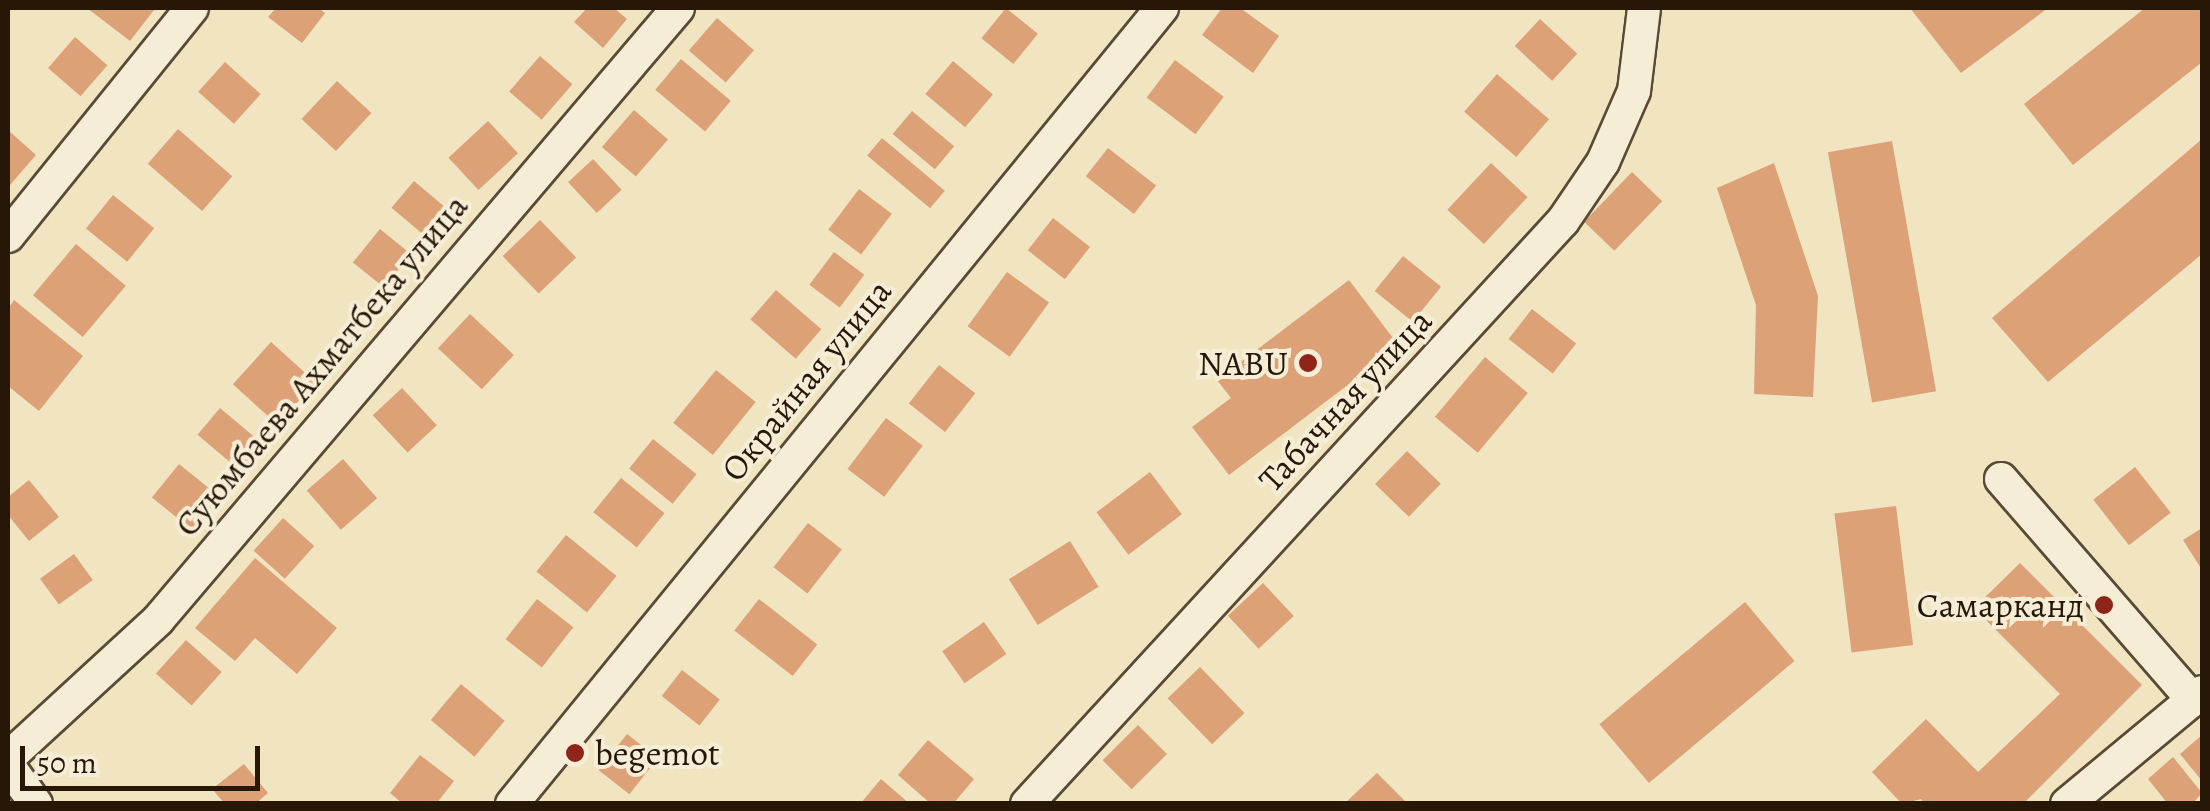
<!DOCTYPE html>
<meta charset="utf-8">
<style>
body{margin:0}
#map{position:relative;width:2210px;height:811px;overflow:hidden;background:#f1e4c0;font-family:Alegreya,serif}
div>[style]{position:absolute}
.building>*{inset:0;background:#dca177;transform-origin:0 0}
.roads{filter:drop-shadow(2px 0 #5a4a35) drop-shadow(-2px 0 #5a4a35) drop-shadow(0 2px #5a4a35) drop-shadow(0 -2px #5a4a35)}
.minor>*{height:32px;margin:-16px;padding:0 16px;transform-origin:16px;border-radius:16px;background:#f6edd6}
.dots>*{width:28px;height:28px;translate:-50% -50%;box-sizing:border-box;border:5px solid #f6edd6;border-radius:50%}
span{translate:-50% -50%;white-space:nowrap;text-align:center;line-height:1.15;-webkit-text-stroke:8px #f6edd6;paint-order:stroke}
.poi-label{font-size:35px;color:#271707}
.right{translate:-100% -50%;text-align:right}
.left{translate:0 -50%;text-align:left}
.street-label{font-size:35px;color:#271707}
.frame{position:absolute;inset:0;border:10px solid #271707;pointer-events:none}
.scale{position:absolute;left:20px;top:746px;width:240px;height:45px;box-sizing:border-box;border:5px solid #271707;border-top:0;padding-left:12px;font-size:30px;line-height:35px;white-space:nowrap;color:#271707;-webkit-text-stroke:8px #f6edd6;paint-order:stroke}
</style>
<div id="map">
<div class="building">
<i style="clip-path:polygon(87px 8px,151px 8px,154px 10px,130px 41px)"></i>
<i style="clip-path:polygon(276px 8px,318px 8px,325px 13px,302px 43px,268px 17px)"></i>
<i style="clip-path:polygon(587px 8px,614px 8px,627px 19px,603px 48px,574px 22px)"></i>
<i style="left:1006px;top:8px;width:41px;height:39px;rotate:39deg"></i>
<i style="clip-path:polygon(1222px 8px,1240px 8px,1279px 36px,1253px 73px,1202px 35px)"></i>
<i style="clip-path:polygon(1910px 8px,2048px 8px,1961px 73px)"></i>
<i style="clip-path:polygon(2145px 8px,2202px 8px,2202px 62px,2073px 165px,2024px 104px)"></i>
<i style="left:717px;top:18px;width:49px;height:43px;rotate:41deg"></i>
<i style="left:1540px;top:19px;width:51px;height:37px;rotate:43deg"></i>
<i style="left:75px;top:37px;width:43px;height:41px;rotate:41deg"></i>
<i style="left:540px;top:56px;width:43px;height:47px;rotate:41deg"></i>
<i style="left:681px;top:59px;width:65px;height:40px;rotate:40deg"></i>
<i style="left:1175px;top:60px;width:61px;height:47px;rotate:37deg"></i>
<i style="left:953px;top:61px;width:52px;height:43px;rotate:40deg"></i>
<i style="left:225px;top:62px;width:48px;height:40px;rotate:42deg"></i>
<i style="left:1497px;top:74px;width:69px;height:50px;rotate:41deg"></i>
<i style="left:337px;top:81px;width:47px;height:52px;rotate:43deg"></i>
<i style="left:634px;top:110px;width:45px;height:49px;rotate:41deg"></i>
<i style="left:912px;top:111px;width:55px;height:30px;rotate:40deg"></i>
<i style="left:488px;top:121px;width:44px;height:54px;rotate:47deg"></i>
<i style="left:178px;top:129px;width:72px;height:46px;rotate:41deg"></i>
<i style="clip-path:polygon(8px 130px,36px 155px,10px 185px,8px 183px)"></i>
<i style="left:882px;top:138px;width:82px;height:23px;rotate:40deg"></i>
<i style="clip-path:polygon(2202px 139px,2202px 254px,2048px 382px,1992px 318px)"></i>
<i style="left:1892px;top:141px;width:254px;height:65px;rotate:80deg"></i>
<i style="left:1108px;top:148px;width:61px;height:36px;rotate:38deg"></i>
<i style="left:593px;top:159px;width:42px;height:34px;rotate:47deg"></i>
<i style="left:1491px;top:163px;width:50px;height:64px;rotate:43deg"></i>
<i style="clip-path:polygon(1774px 163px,1818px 296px,1813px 397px,1754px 394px,1756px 305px,1717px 188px)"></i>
<i style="left:1632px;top:172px;width:42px;height:69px;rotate:44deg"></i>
<i style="left:414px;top:181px;width:52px;height:35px;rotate:40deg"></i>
<i style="left:859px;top:189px;width:41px;height:51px;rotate:37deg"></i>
<i style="left:113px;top:195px;width:53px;height:43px;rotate:39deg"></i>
<i style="left:1053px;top:218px;width:47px;height:41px;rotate:38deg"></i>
<i style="left:540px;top:220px;width:52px;height:52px;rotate:46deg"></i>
<i style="left:380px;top:229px;width:40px;height:43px;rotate:39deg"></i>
<i style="left:76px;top:244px;width:65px;height:67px;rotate:40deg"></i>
<i style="left:834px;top:252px;width:38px;height:41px;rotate:37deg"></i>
<i style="left:1403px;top:256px;width:49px;height:45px;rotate:39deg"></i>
<i style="left:1007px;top:272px;width:52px;height:67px;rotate:36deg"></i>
<i style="clip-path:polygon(1349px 280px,1399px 346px,1229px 475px,1192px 427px,1231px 398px,1217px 380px)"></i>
<i style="left:776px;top:290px;width:60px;height:39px;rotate:41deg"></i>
<i style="clip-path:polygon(14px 300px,83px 356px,39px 411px,8px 386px,8px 309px)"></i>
<i style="left:1532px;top:309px;width:56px;height:38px;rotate:38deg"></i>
<i style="left:470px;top:314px;width:60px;height:47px;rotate:43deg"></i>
<i style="left:271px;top:342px;width:60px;height:57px;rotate:42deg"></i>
<i style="left:1485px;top:357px;width:56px;height:78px;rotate:40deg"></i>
<i style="left:939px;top:365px;width:46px;height:49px;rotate:38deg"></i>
<i style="left:716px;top:370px;width:51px;height:68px;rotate:39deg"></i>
<i style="left:402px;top:388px;width:51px;height:40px;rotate:47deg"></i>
<i style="left:220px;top:408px;width:60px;height:35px;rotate:40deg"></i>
<i style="left:886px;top:418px;width:46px;height:64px;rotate:37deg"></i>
<i style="left:653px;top:439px;width:56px;height:38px;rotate:39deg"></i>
<i style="left:1407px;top:451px;width:47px;height:46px;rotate:44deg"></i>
<i style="left:343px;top:459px;width:52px;height:48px;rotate:49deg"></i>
<i style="left:179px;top:464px;width:55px;height:43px;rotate:39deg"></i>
<i style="left:2135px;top:467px;width:58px;height:53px;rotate:52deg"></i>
<i style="left:1150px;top:472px;width:53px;height:67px;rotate:53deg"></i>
<i style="left:621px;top:478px;width:56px;height:44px;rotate:39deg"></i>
<i style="clip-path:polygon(29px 480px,59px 517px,29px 541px,8px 515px,8px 497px)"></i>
<i style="left:1896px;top:506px;width:140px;height:62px;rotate:83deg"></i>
<i style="left:283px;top:518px;width:42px;height:44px;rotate:42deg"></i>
<i style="left:808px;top:523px;width:43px;height:56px;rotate:38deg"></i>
<i style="clip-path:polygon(2202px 528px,2202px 570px,2183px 540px)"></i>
<i style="left:566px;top:535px;width:65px;height:47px;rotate:39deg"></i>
<i style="left:1070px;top:541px;width:54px;height:72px;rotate:58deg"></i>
<i style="left:74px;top:554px;width:32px;height:42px;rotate:54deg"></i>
<i style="clip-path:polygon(255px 558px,337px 628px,297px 674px,255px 638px,235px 661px,195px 628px)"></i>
<i style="clip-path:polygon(2020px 563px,2142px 685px,2023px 804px,1925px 804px,1921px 799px,1902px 804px,1872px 772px,1926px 719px,1978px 772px,2060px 694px,1974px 608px)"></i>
<i style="left:1263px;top:583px;width:45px;height:48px;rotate:47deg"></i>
<i style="left:537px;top:599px;width:46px;height:51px;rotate:38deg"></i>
<i style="left:759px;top:599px;width:74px;height:40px;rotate:38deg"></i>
<i style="left:1745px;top:602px;width:77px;height:190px;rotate:50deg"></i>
<i style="left:984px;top:622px;width:39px;height:51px;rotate:55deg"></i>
<i style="left:186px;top:640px;width:48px;height:45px;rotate:42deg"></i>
<i style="left:1200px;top:667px;width:64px;height:45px;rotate:46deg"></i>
<i style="left:682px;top:670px;width:48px;height:33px;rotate:38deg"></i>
<i style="left:461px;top:684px;width:57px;height:47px;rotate:40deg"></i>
<i style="left:1138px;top:725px;width:41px;height:50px;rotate:45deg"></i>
<i style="left:627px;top:734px;width:39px;height:46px;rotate:38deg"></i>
<i style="clip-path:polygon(2202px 735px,2202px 781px,2180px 754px)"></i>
<i style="clip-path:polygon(928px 740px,974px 779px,953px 804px,931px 804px,898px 775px)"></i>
<i style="clip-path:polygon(420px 755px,454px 781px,436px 804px,403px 804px,390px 793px)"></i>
<i style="clip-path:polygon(2173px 757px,2202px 793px,2192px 804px,2168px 804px,2148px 779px)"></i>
<i style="clip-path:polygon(244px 764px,268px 793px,255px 804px,225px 804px,212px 789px)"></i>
<i style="clip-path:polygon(1377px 773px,1408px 804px,1344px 804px)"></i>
<i style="clip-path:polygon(881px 779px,910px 804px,860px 804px)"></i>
</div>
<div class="roads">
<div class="minor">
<i style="left:8px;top:236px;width:293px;rotate:-51.1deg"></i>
<i style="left:2001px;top:479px;width:293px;rotate:49deg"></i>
<i style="left:8px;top:758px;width:204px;rotate:-42.6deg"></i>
<i style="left:158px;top:620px;width:803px;rotate:-49.65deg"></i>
<i style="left:8px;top:765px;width:48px;rotate:54.3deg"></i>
<i style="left:512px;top:804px;width:1028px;rotate:-50.77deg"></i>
<i style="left:1027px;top:804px;width:792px;rotate:-47.41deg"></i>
<i style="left:1563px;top:221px;width:71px;rotate:-55.9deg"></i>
<i style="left:1603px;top:162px;width:77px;rotate:-66.4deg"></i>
<i style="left:1634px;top:91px;width:84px;rotate:-83.1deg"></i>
<i style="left:2067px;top:804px;width:175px;rotate:-39.7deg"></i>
</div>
</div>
<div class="dots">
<i style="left:1308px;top:363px;background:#8f2418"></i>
<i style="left:2104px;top:605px;background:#8f2418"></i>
<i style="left:575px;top:753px;background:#8f2418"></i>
</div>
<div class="poi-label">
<span class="right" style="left:1288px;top:363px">NABU</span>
<span class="right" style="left:2084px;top:605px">Самарканд</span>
<span class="left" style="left:595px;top:753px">begemot</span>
</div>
<div class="street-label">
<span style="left:321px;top:365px;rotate:-50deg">Суюмбаева Ахматбека улица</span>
<span style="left:806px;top:380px;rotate:-51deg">Окрайная улица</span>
<span style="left:1345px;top:400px;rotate:-47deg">Табачная улица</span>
</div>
<div class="frame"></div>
<div class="scale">50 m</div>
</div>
